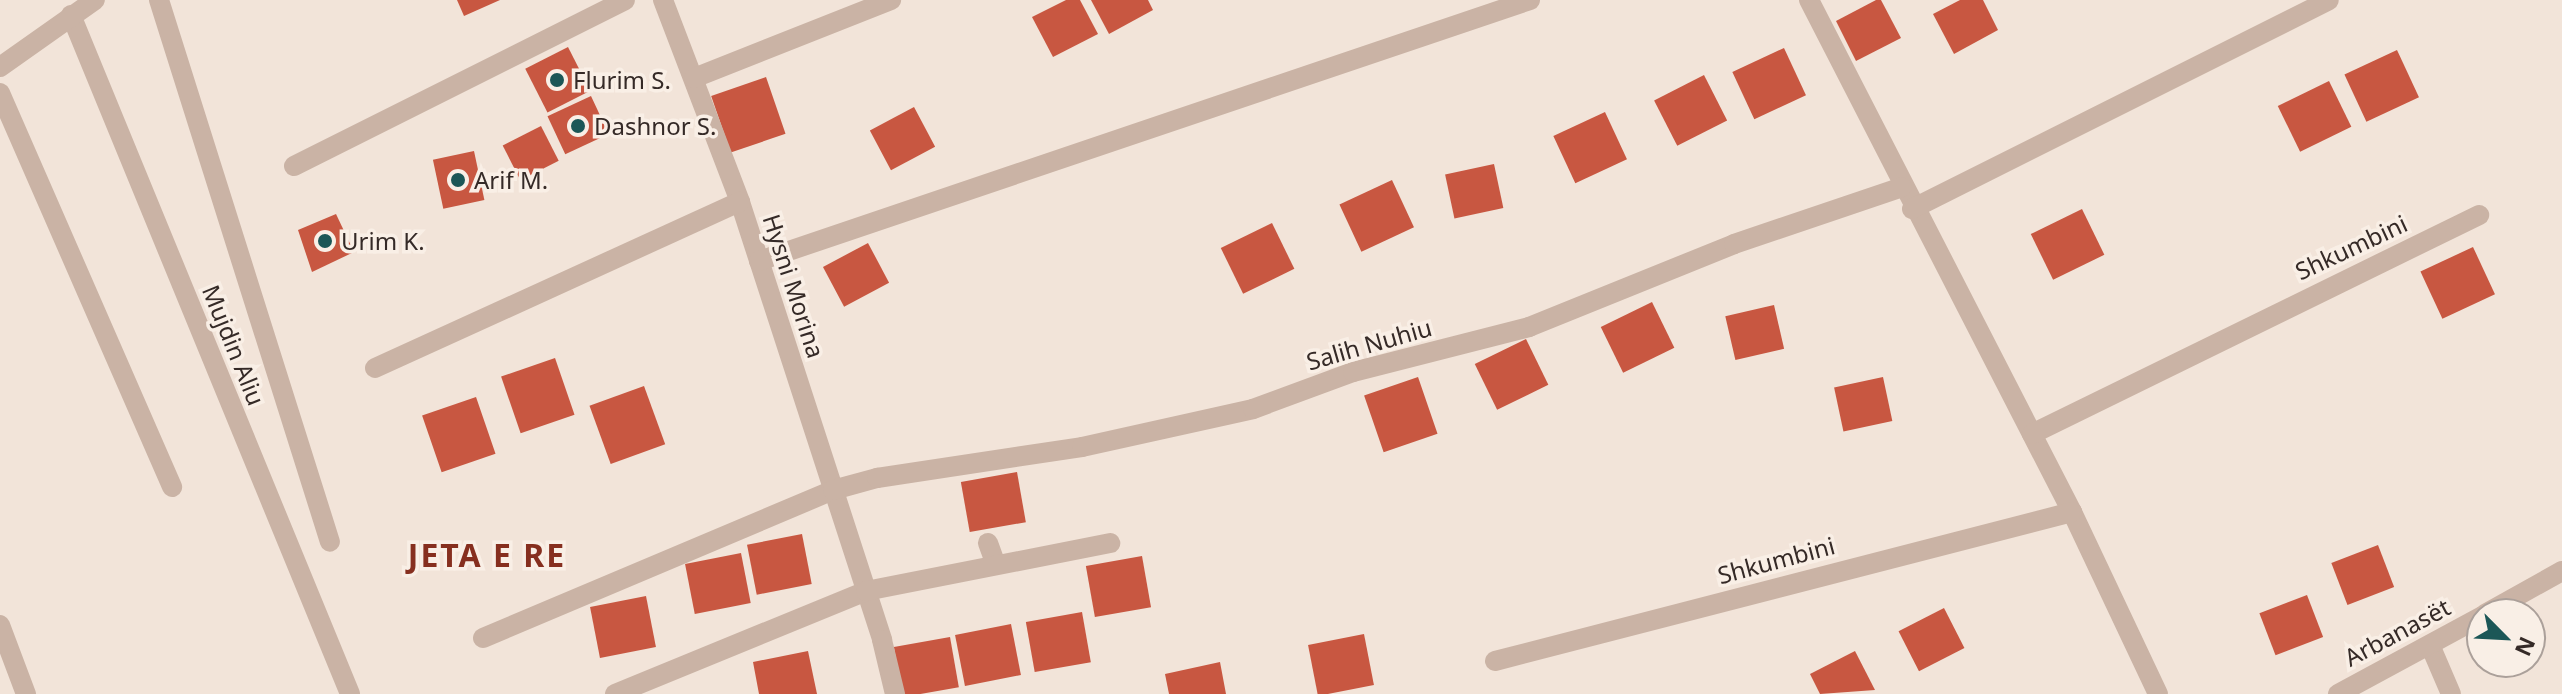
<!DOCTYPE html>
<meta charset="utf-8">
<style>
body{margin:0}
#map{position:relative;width:2562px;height:694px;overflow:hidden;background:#f2e4d9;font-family:"Noto Sans",sans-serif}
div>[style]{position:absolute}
.building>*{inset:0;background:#c85741;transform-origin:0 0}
.minor>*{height:20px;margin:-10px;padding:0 10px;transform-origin:10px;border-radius:10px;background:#cab3a5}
.dots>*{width:22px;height:22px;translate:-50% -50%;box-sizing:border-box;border:4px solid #f9efe6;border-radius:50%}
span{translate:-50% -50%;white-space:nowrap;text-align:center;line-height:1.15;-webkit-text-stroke:7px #f9efe6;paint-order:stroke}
.poi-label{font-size:24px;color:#352a27}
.left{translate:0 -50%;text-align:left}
.street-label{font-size:24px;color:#352a27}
.district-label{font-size:32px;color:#862f1f;font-weight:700;letter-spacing:2px}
.north{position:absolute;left:2466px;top:598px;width:80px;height:80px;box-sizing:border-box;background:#f9efe6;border:2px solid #aba09a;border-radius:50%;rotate:114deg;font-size:22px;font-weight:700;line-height:32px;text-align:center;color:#352a27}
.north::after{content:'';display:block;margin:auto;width:28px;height:36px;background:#1c5757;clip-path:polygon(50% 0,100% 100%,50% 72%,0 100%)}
</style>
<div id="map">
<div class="building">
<i style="clip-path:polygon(457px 0,500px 0,464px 16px)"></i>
<i style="clip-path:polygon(1066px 0,1080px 0,1098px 34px,1053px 57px,1032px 17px)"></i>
<i style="clip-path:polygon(1091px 0,1148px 0,1153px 10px,1109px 34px)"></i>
<i style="clip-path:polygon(1876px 0,1881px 0,1901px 38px,1856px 61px,1836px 21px)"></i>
<i style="clip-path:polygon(1960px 0,1983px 0,1998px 30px,1954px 54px,1933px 14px)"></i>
<i style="left:568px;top:47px;width:49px;height:48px;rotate:63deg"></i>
<i style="left:1784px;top:48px;width:52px;height:57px;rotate:65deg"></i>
<i style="left:2397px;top:50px;width:52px;height:58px;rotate:65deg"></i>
<i style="left:1704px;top:75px;width:51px;height:56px;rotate:63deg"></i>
<i style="left:766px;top:77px;width:60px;height:58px;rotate:71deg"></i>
<i style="left:2329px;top:81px;width:51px;height:57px;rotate:64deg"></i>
<i style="left:591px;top:96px;width:42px;height:48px;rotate:65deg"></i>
<i style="left:914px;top:107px;width:45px;height:50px;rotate:62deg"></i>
<i style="left:1605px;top:112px;width:52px;height:57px;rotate:65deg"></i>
<i style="left:541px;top:126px;width:39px;height:43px;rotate:63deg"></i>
<i style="left:474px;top:151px;width:50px;height:42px;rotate:78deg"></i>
<i style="left:1494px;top:164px;width:45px;height:50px;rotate:78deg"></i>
<i style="left:1392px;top:180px;width:52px;height:58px;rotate:65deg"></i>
<i style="left:2082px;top:209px;width:51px;height:57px;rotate:64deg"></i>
<i style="clip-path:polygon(336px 214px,354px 252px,312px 272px,298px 230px)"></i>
<i style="left:1272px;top:223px;width:51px;height:57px;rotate:64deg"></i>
<i style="left:868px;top:243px;width:45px;height:51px;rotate:62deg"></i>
<i style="left:2473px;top:247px;width:52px;height:58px;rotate:65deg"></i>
<i style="left:1652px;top:302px;width:51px;height:57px;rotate:64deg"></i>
<i style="left:1774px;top:305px;width:45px;height:50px;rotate:77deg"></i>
<i style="left:1526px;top:339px;width:51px;height:57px;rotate:64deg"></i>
<i style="left:555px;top:358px;width:60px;height:57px;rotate:71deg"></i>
<i style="left:1418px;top:377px;width:60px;height:57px;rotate:71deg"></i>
<i style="left:1883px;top:377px;width:45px;height:50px;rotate:78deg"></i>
<i style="left:644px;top:386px;width:62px;height:58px;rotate:70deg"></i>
<i style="left:476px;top:397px;width:60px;height:57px;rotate:71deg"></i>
<i style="left:1017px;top:472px;width:51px;height:57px;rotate:80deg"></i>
<i style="left:802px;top:534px;width:51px;height:56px;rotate:79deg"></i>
<i style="left:2378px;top:545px;width:45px;height:50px;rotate:69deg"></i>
<i style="left:741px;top:553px;width:51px;height:57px;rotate:79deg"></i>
<i style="left:1142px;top:556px;width:52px;height:57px;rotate:80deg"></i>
<i style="left:2307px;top:595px;width:45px;height:51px;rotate:69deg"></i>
<i style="left:646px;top:596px;width:52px;height:57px;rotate:79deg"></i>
<i style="left:1944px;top:608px;width:45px;height:51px;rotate:63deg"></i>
<i style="left:1082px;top:612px;width:51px;height:57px;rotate:80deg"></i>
<i style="left:1011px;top:624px;width:52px;height:57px;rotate:79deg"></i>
<i style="left:1364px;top:634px;width:52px;height:57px;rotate:79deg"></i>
<i style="left:950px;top:637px;width:51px;height:57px;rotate:80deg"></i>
<i style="clip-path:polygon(808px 651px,817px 694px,759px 694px,753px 662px)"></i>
<i style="clip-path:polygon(1855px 651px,1875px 690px,1820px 694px,1810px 674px)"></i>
<i style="clip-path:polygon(1220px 662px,1226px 694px,1169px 694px,1165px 674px)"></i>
</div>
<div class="minor">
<i style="left:159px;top:0;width:568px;rotate:72.49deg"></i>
<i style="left:663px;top:0;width:216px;rotate:69.1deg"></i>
<i style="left:740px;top:202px;width:460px;rotate:72deg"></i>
<i style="left:882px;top:640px;width:56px;rotate:76.5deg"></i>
<i style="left:1809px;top:0;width:576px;rotate:62.81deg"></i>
<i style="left:2072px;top:512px;width:201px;rotate:64.7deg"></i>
<i style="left:71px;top:15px;width:734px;rotate:67.66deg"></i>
<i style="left:0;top:67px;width:116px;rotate:-35.2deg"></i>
<i style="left:694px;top:78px;width:212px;rotate:-21.6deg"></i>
<i style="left:0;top:93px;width:430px;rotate:66.4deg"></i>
<i style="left:294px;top:166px;width:370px;rotate:-26.6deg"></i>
<i style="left:1912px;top:209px;width:466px;rotate:-26.6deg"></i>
<i style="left:759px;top:261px;width:814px;rotate:-18.7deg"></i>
<i style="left:375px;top:368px;width:401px;rotate:-24.5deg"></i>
<i style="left:2032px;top:434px;width:498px;rotate:-26.1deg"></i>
<i style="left:988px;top:543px;width:23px;rotate:70deg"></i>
<i style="left:2485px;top:614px;width:88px;rotate:-29.2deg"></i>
<i style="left:0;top:625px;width:74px;rotate:69.4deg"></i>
<i style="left:483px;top:638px;width:380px;rotate:-22.9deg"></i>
<i style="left:833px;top:490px;width:46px;rotate:-15.3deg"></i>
<i style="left:877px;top:478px;width:207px;rotate:-8.6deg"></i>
<i style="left:1082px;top:447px;width:175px;rotate:-12.5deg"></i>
<i style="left:1253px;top:409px;width:107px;rotate:-20.3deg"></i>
<i style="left:1353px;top:372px;width:182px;rotate:-14.3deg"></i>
<i style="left:1529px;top:327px;width:221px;rotate:-22deg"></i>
<i style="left:1734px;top:244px;width:177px;rotate:-18.7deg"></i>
<i style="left:2430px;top:645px;width:53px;rotate:66.8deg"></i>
<i style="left:1495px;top:661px;width:596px;rotate:-14.48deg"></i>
<i style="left:615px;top:694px;width:271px;rotate:-22.3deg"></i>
<i style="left:866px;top:591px;width:249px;rotate:-11.1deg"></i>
<i style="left:2338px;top:694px;width:164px;rotate:-28.4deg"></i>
</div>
<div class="dots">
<i style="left:557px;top:80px;background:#1c5757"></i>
<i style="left:578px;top:126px;background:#1c5757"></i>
<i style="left:458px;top:180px;background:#1c5757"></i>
<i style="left:325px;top:241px;background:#1c5757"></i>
</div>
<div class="poi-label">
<span class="left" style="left:573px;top:80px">Flurim S.</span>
<span class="left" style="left:594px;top:126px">Dashnor S.</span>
<span class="left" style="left:474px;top:180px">Arif M.</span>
<span class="left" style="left:341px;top:241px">Urim K.</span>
</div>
<div class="street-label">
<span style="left:2351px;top:247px;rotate:-25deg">Shkumbini</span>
<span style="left:794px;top:286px;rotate:72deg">Hysni Morina</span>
<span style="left:1369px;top:344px;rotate:-16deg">Salih Nuhiu</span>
<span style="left:234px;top:345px;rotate:68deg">Mujdin Aliu</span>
<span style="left:1776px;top:560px;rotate:-15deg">Shkumbini</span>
<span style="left:2397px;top:632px;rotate:-28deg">Arbanasët</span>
</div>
<div class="district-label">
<span style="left:487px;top:555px">JETA E RE</span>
</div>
<div class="north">N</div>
</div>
